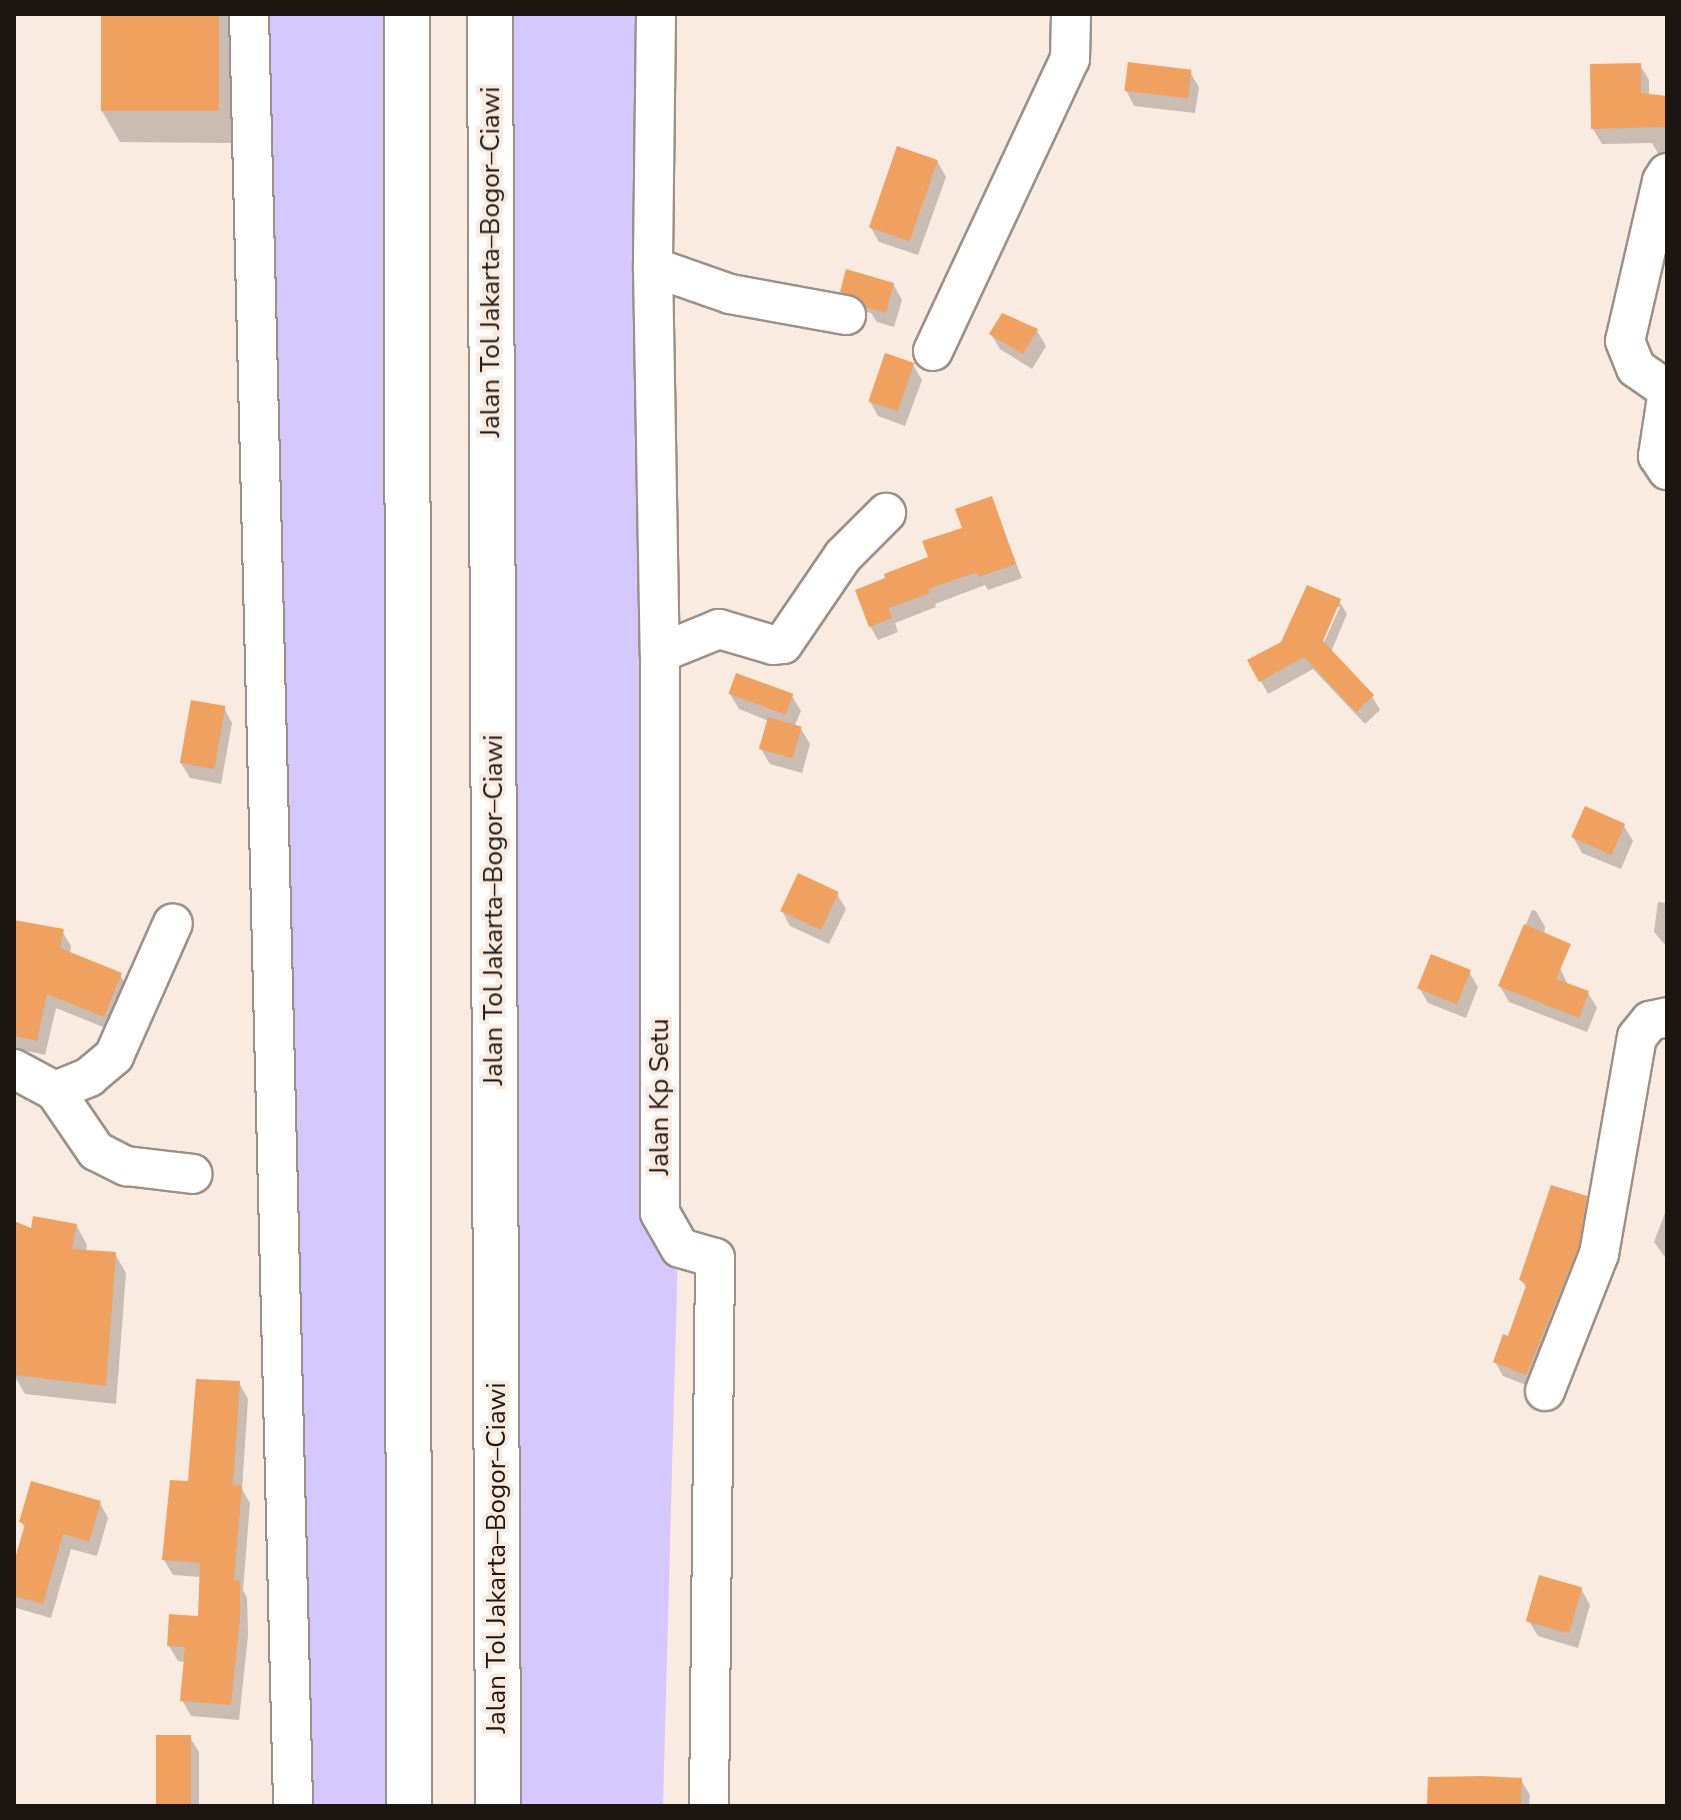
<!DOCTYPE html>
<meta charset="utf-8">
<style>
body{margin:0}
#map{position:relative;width:1681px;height:1820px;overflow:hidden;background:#faebe0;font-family:"Nunito Sans",sans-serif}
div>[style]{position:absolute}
.green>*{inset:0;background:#d5c7ff}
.shadow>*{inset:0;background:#0003}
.building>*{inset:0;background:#f0a15f;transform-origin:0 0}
.roads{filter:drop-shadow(2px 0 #9d9086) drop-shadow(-2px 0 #9d9086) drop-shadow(0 2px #9d9086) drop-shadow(0 -2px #9d9086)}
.minor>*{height:38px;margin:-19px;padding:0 19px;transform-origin:19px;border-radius:19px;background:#fff}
.highway>*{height:44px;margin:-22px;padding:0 22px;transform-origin:22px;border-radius:22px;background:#fff}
span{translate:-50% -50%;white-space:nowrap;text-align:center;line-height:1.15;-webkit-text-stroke:8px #faebe0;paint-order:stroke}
.street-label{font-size:26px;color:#1b1612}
.frame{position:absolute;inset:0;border:16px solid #1b1612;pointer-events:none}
</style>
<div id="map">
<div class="green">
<i style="clip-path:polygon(249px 14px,407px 14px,409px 1806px,292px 1806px)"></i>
<i style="clip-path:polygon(490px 14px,656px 14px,678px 1248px,663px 1806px,498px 1806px)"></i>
</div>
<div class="shadow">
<i style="clip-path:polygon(103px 14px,236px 14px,234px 143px,120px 142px,102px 111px)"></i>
<i style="clip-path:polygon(1640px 65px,1649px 80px,1649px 96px,1667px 98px,1667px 159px,1661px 158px,1652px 143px,1602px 144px,1593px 129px)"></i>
<i style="clip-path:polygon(1190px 72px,1199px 87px,1195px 113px,1134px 106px,1126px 90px)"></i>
<i style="clip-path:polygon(937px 161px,946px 177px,918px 255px,879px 242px,870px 226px)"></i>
<i style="clip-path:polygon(893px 284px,902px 300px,894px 327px,877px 322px,871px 313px,851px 307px,842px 291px)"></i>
<i style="clip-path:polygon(1003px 315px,1037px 331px,1046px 346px,1032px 369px,1000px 349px,991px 334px)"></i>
<i style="clip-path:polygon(913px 365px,922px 380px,905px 426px,878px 416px,869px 400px)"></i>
<i style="clip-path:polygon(991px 499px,1022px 578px,988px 590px,985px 585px,935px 604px,936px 607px,895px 623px,898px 632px,878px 640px,870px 626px,930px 558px,964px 529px)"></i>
<i style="clip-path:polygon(evenodd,1339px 601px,1347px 614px,1331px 652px,1372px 696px,1380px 710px,1365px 724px,1313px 669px,1268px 694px,1250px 661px,1283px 643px,1339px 601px,1335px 607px,1340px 607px,1320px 651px,1317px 649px,1335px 607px)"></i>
<i style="clip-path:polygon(730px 694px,792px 696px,801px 711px,794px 727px,801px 729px,810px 744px,802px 773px,770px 764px,761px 749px,769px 721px,739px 709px)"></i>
<i style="clip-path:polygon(224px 708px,232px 723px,221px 784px,190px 778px,181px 763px)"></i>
<i style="clip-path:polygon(1624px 826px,1633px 841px,1621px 869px,1582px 853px,1573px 837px)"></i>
<i style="clip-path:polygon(837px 894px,846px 909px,829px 944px,790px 926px,782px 911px)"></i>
<i style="clip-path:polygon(1658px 902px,1667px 903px,1667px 947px,1654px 932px)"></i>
<i style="clip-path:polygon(1532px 910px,1536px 911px,1545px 927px,1541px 966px,1560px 968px,1568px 985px,1588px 993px,1597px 1008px,1587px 1032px,1509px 1002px,1500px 986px)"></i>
<i style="clip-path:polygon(62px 931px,71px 946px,70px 954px,120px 975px,129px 990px,113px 1031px,56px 1008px,45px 1055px,14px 1048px,14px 940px)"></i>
<i style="clip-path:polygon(1469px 972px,1478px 987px,1466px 1018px,1428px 1003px,1419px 987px)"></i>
<i style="clip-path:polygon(1586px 1197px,1594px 1212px,1534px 1388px,1503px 1376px,1495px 1362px,1509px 1339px,1527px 1289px,1521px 1280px)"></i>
<i style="clip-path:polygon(1665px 1213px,1667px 1214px,1667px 1260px,1654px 1242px)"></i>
<i style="clip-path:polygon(14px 1223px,32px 1230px,76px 1225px,87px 1245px,86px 1252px,115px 1254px,126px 1273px,116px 1404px,25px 1394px,14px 1375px)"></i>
<i style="clip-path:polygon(239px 1383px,248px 1399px,242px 1489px,250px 1503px,243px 1590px,247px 1598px,248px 1635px,239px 1720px,191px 1716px,182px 1700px,185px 1662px,178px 1661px,169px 1646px,200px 1618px,201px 1577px,173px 1575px,164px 1560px,190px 1484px)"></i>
<i style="clip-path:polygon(100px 1503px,108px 1518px,97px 1556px,71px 1549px,51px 1618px,16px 1608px,14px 1569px,26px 1529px,21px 1522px)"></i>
<i style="clip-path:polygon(1581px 1589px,1590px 1605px,1578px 1648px,1538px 1636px,1529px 1621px)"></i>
<i style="clip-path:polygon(190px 1737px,199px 1752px,199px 1806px,160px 1806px)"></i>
<i style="clip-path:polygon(1521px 1780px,1530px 1795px,1529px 1806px,1429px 1803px)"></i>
</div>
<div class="building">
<i style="left:101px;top:14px;width:118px;height:97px"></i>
<i style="left:1128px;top:62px;width:64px;height:29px;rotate:7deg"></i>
<i style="clip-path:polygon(1641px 63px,1641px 93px,1667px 96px,1667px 127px,1591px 129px,1590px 64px)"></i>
<i style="left:897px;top:146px;width:43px;height:86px;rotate:19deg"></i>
<i style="clip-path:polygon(846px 269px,894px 283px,886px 313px,866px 307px,860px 298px,840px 292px)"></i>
<i style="clip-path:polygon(1002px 313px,1038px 329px,1023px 354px,989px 334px)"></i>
<i style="left:885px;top:353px;width:31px;height:51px;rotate:19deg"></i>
<i style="clip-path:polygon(992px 496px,1016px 564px,978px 577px,977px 572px,928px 589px,930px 593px,889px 608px,892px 618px,869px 627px,855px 590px,885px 578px,884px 574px,928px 557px,922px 541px,962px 528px,955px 509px)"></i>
<i style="clip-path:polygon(1307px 585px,1341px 599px,1323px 641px,1374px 695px,1356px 712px,1304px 657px,1259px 682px,1247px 660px,1281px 642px)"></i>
<i style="left:736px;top:673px;width:61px;height:22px;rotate:20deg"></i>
<i style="left:191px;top:700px;width:35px;height:64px;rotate:10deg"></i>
<i style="left:768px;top:717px;width:35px;height:33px;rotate:16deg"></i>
<i style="left:1585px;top:806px;width:44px;height:34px;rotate:24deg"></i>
<i style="left:798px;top:873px;width:45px;height:42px;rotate:25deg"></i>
<i style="clip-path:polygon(14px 920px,64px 929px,60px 948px,122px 973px,104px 1017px,47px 994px,37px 1041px,14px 1036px)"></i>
<i style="clip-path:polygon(1524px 924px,1571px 944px,1556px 979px,1589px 991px,1579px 1018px,1498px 986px)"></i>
<i style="left:1431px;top:954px;width:43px;height:37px;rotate:22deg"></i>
<i style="clip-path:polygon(1551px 1185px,1587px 1196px,1578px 1248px,1526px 1375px,1493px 1362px,1503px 1334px,1508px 1336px,1527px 1283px,1519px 1280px)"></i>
<i style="clip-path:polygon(33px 1216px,77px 1224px,72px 1249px,116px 1252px,106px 1386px,14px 1375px,14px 1221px,31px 1228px)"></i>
<i style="clip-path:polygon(196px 1379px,240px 1381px,233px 1485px,242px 1486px,234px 1580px,240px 1581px,240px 1619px,231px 1705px,180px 1701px,185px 1647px,167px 1646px,169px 1614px,198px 1616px,200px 1563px,162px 1560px,170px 1480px,188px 1481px)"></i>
<i style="clip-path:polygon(31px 1481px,101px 1501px,89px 1542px,63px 1534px,43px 1604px,14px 1596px,14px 1562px,25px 1524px,19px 1522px)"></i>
<i style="left:1539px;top:1575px;width:45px;height:48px;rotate:16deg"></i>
<i style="left:156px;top:1735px;width:35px;height:71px"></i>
<i style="clip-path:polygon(1481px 1776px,1522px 1778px,1521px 1806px,1427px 1804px,1428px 1777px)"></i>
</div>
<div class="roads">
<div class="minor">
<i style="left:249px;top:14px;width:1793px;rotate:88.59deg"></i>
<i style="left:656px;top:14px;width:253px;rotate:90.7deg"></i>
<i style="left:653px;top:267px;width:82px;rotate:19.3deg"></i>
<i style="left:730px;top:294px;width:118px;rotate:10.3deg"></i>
<i style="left:1667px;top:173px;width:9px;rotate:122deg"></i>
<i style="left:1662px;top:181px;width:164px;rotate:103deg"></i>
<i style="left:1625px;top:341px;width:29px;rotate:68deg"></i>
<i style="left:1636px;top:368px;width:38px;rotate:35deg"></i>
<i style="left:653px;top:267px;width:386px;rotate:89deg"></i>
<i style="left:933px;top:351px;width:323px;rotate:-64.9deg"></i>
<i style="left:1070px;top:59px;width:45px;rotate:-88.7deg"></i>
<i style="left:1667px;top:397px;width:60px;rotate:98.7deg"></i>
<i style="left:1658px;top:456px;width:17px;rotate:57deg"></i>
<i style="left:14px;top:1069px;width:47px;rotate:28.2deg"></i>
<i style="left:55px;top:1091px;width:73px;rotate:55.7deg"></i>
<i style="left:96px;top:1151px;width:34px;rotate:27deg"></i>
<i style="left:126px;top:1166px;width:67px;rotate:6.8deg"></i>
<i style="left:55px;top:1091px;width:37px;rotate:-22deg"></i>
<i style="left:89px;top:1077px;width:33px;rotate:-40deg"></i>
<i style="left:114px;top:1056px;width:145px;rotate:-66.1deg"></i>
<i style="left:1545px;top:1391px;width:147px;rotate:-68.5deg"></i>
<i style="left:1599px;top:1254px;width:220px;rotate:-80.1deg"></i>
<i style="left:1637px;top:1037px;width:21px;rotate:-51deg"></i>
<i style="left:1650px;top:1021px;width:17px;rotate:-13deg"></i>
<i style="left:709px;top:1806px;width:548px;rotate:-89.37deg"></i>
<i style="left:715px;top:1258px;width:36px;rotate:-164deg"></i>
<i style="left:680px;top:1248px;width:40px;rotate:-119.7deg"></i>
<i style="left:660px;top:1213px;width:560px;rotate:-90deg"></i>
<i style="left:660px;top:653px;width:64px;rotate:-22.1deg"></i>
<i style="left:719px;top:629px;width:56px;rotate:16.5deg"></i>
<i style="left:773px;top:645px;width:10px;rotate:-6deg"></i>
<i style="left:783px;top:644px;width:107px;rotate:-55.7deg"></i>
<i style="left:843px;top:556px;width:61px;rotate:-45deg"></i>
</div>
<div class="highway">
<i style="left:407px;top:14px;width:1792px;rotate:89.94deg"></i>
<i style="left:490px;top:14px;width:1792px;rotate:89.74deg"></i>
</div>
</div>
<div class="street-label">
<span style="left:491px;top:262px;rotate:-90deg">Jalan Tol Jakarta–Bogor–Ciawi</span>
<span style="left:494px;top:910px;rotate:-90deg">Jalan Tol Jakarta–Bogor–Ciawi</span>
<span style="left:660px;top:1097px;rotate:-90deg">Jalan Kp Setu</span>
<span style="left:497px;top:1558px;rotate:-90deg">Jalan Tol Jakarta–Bogor–Ciawi</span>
</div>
<div class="frame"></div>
</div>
